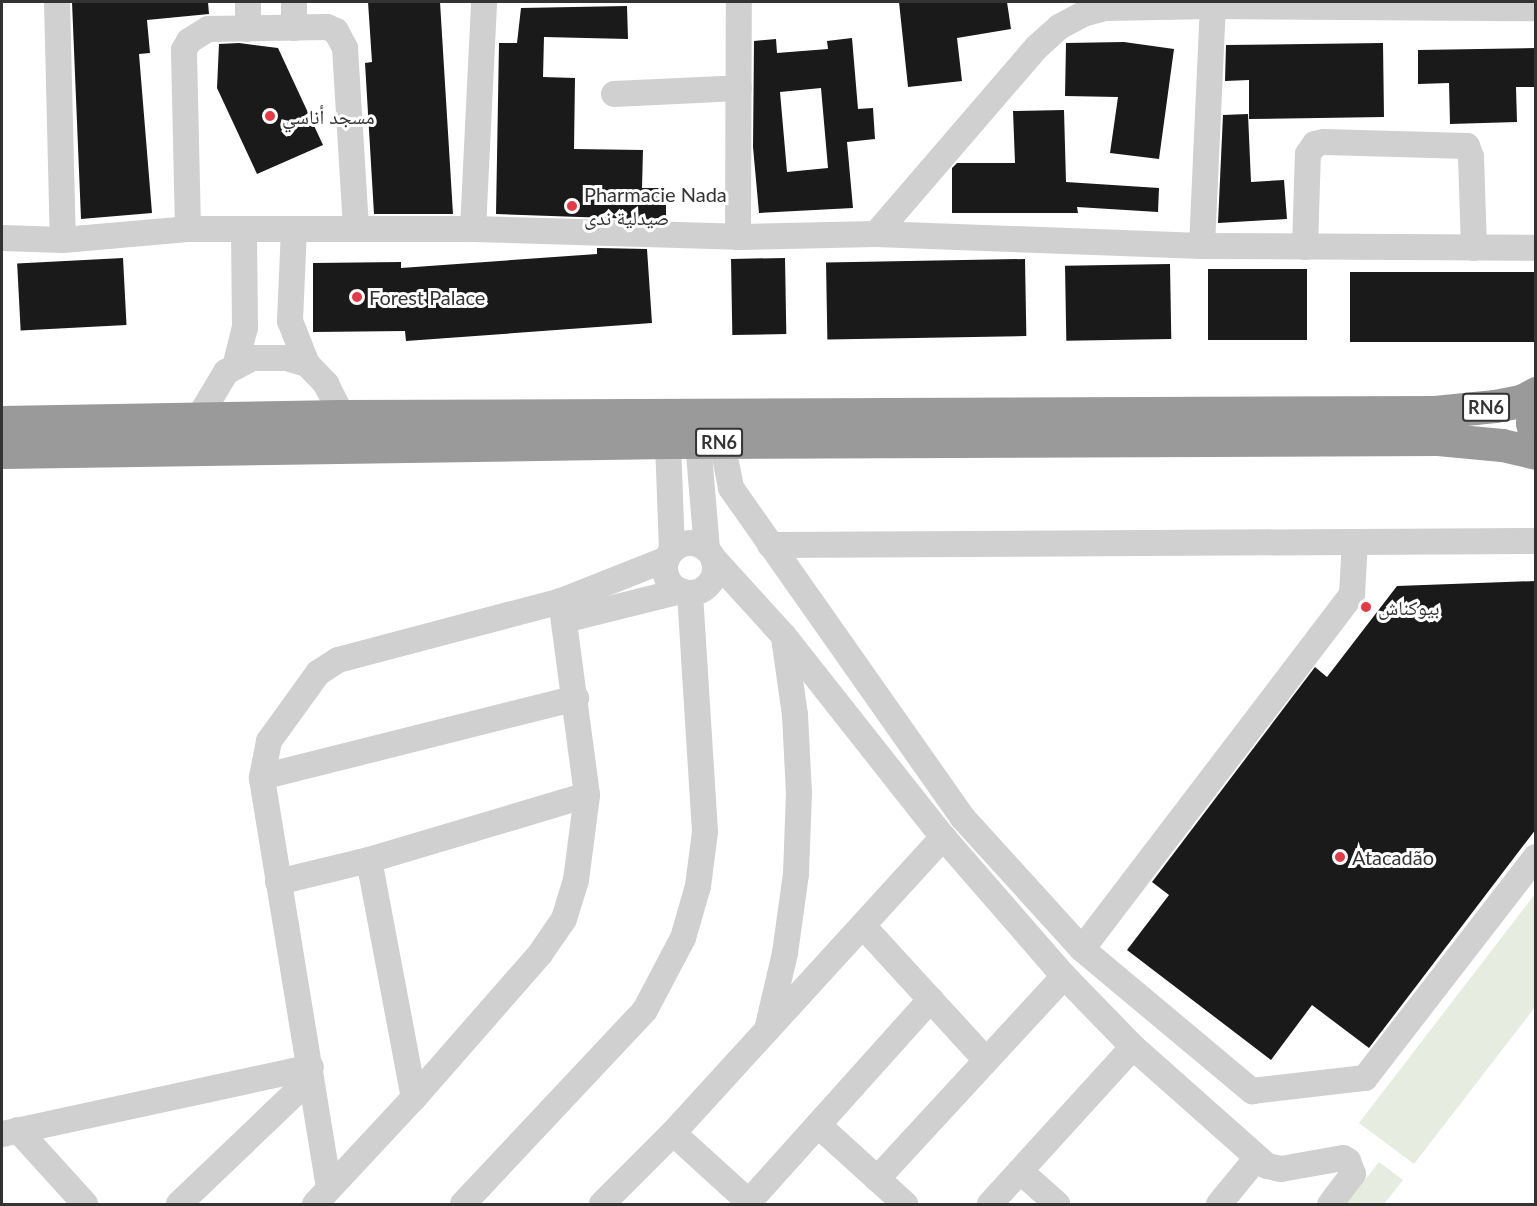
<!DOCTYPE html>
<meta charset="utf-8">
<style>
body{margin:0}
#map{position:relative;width:1537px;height:1206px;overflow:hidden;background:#fff;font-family:Lato,"Noto Naskh Arabic",sans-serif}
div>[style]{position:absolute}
.green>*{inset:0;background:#e6ecdf}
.building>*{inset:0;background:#1a1a1a;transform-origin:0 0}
.minor>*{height:26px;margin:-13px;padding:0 13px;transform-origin:13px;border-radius:13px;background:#d0d0d0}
.minor>.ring{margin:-13px;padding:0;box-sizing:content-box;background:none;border:26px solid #d0d0d0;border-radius:50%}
.highway>*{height:33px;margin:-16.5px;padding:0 16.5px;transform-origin:16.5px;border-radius:16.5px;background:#9a9a9a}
.dots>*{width:16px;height:16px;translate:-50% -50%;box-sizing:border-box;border:3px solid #fff;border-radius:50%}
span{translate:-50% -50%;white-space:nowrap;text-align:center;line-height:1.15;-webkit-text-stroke:6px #fff;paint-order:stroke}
.shield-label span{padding:2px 4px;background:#fff;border:2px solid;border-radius:4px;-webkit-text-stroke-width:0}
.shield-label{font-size:18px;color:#333;font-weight:700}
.poi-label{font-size:20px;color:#333}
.left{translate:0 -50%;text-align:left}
.frame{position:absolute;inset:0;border:3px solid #333;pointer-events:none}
</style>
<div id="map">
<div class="green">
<i style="clip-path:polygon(1535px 894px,1535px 1007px,1414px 1164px,1359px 1123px)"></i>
<i style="clip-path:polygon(1379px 1162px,1403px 1180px,1384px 1204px,1346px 1204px)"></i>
</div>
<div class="building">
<i style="clip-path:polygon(72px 2px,208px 2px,209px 14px,147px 20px,150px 53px,139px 54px,152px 213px,81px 219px)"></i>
<i style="clip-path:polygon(368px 2px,440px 2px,453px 214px,374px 214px,365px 63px,372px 62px)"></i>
<i style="clip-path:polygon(899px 2px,1007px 2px,1011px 29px,957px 38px,962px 81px,908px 87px)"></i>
<i style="clip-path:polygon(627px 6px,628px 39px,544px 37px,543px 77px,575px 78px,574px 149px,643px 150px,642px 188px,666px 188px,666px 220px,496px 214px,499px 43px,517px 43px,521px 8px)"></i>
<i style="clip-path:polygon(evenodd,852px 38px,858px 109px,873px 108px,875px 139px,847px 142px,853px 208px,759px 213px,753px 147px,754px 41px,776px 39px,777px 53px,828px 49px,827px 41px,852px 38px,821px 88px,828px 168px,787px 172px,780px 92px,821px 88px)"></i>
<i style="clip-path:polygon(1124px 42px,1174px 49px,1159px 159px,1110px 153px,1118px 97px,1065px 96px,1066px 43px)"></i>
<i style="clip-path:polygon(239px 43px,278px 48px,323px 145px,257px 174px,217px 88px,219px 44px)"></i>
<i style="clip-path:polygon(1383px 43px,1384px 117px,1249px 119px,1249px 80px,1225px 81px,1226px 45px)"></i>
<i style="clip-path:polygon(1536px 48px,1536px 87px,1516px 87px,1517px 122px,1450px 124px,1449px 83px,1418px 84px,1418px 50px)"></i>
<i style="clip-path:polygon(1064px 110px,1066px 182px,1159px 188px,1158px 212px,1077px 207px,1078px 213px,952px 213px,952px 168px,957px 163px,1015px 163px,1013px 111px)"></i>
<i style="clip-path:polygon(1248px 114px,1251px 182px,1284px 180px,1287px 219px,1218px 223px,1223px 115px)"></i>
<i style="clip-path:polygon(597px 248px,647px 249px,652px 323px,406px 341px,405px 331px,313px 332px,313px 263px,401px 262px,401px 268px,597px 254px)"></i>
<i style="left:123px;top:258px;width:67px;height:106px;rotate:87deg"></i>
<i style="left:785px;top:258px;width:76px;height:54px;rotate:89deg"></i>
<i style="left:1025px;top:259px;width:77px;height:199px;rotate:89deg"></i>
<i style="left:1170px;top:264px;width:75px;height:105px;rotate:89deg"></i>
<i style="left:1307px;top:269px;width:71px;height:99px;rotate:90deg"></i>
<i style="left:1536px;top:272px;width:70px;height:186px;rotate:90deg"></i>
<i style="clip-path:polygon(1536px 581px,1536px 829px,1369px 1048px,1312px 1005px,1271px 1060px,1127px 950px,1169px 895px,1152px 882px,1315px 667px,1327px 677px,1397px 586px)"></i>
</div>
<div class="minor">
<i style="left:57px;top:2px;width:238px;rotate:88.6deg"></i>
<i style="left:248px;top:2px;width:27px;rotate:90deg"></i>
<i style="left:294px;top:2px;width:26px;rotate:90deg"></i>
<i style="left:614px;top:94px;width:125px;rotate:-2.7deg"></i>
<i style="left:188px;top:229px;width:179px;rotate:-91.3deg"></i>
<i style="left:184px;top:50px;width:10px;rotate:-61deg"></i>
<i style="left:189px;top:41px;width:22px;rotate:-32deg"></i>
<i style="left:208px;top:29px;width:119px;rotate:-1deg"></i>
<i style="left:327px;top:27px;width:10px;rotate:24deg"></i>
<i style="left:336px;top:31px;width:19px;rotate:62deg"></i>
<i style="left:345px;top:48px;width:181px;rotate:86.5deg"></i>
<i style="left:294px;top:229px;width:92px;rotate:92.5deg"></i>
<i style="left:290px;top:321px;width:46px;rotate:68.4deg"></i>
<i style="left:473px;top:229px;width:227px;rotate:-87.2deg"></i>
<i style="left:876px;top:234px;width:247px;rotate:-49.3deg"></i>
<i style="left:1037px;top:47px;width:30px;rotate:-42deg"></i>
<i style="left:1059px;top:27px;width:27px;rotate:-28deg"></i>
<i style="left:1083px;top:14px;width:23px;rotate:-15deg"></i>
<i style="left:1105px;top:8px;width:108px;rotate:-1.1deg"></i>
<i style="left:1213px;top:6px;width:323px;rotate:0.4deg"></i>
<i style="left:738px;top:237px;width:235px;rotate:-89.8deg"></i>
<i style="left:2px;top:238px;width:61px;rotate:1.9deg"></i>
<i style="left:63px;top:240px;width:125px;rotate:-5deg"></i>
<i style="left:188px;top:229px;width:285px"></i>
<i style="left:473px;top:229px;width:265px;rotate:1.7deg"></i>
<i style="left:738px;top:237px;width:138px;rotate:-1.2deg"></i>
<i style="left:876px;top:234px;width:326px;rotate:2.1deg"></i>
<i style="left:1202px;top:246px;width:334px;rotate:0.3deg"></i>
<i style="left:1202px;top:246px;width:240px;rotate:-87.4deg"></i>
<i style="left:1305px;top:247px;width:93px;rotate:-88.2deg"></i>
<i style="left:1308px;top:154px;width:12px;rotate:-55deg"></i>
<i style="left:1315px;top:144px;width:9px;rotate:-13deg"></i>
<i style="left:1324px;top:142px;width:143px;rotate:1.6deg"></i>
<i style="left:1467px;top:146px;width:12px;rotate:70deg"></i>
<i style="left:1471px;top:157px;width:91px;rotate:88.1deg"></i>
<i style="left:236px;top:363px;width:36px;rotate:-76deg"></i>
<i style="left:245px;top:328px;width:98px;rotate:-90.6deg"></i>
<i style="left:198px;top:419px;width:55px;rotate:-59.2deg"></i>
<i style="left:226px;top:372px;width:30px;rotate:-28deg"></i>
<i style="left:252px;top:358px;width:35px"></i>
<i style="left:287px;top:358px;width:21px;rotate:17deg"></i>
<i style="left:307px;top:364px;width:28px;rotate:46deg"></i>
<i style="left:326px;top:384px;width:36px;rotate:63deg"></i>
<i style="left:668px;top:442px;width:109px;rotate:87.9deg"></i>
<i style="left:698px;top:442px;width:108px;rotate:85.2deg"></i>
<i style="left:722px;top:442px;width:47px;rotate:78.9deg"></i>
<i style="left:731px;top:488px;width:402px;rotate:54.9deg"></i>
<i style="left:962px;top:817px;width:178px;rotate:47.7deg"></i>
<i style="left:1082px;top:949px;width:222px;rotate:39.9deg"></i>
<i style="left:1252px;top:1091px;width:114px;rotate:-6.6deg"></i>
<i style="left:1365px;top:1078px;width:279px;rotate:-52.3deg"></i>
<i class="ring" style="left:665px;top:543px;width:24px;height:24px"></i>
<i style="left:770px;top:545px;width:766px;rotate:-0.3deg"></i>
<i style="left:713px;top:558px;width:105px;rotate:47.7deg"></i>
<i style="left:784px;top:636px;width:256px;rotate:51.7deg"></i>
<i style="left:943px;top:837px;width:184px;rotate:49deg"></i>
<i style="left:1064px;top:976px;width:99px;rotate:45.8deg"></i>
<i style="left:1133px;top:1047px;width:179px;rotate:41.6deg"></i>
<i style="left:1267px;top:1166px;width:14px;rotate:12deg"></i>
<i style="left:1281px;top:1169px;width:63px;rotate:-10.1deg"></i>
<i style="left:1343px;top:1158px;width:6px;rotate:31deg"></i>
<i style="left:1348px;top:1161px;width:14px;rotate:69deg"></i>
<i style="left:1353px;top:1174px;width:38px;rotate:127deg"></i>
<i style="left:565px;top:620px;width:120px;rotate:-14deg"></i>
<i style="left:262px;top:777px;width:324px;rotate:-14.1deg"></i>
<i style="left:369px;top:860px;width:242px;rotate:79.3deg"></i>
<i style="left:278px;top:882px;width:94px;rotate:-13.6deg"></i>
<i style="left:369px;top:860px;width:227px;rotate:-16.6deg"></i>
<i style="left:864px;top:927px;width:180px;rotate:47.5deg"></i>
<i style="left:1082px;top:949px;width:446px;rotate:-52.7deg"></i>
<i style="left:1352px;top:594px;width:52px;rotate:-86.7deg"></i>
<i style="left:767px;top:1030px;width:79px;rotate:-76.8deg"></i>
<i style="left:785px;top:953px;width:80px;rotate:-82.1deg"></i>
<i style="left:796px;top:874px;width:80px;rotate:-87.9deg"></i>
<i style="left:799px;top:794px;width:79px;rotate:-92.9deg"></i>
<i style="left:795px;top:715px;width:78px;rotate:-98.1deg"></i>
<i style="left:818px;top:1125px;width:118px;rotate:42.2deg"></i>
<i style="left:18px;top:1130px;width:100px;rotate:47.8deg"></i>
<i style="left:673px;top:1133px;width:105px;rotate:42.3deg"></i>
<i style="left:2px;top:1134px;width:316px;rotate:-12.2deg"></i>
<i style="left:1020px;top:1171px;width:50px;rotate:41.7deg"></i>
<i style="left:877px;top:1179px;width:276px;rotate:-47.3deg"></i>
<i style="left:329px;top:1188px;width:416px;rotate:-99.3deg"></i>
<i style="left:262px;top:777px;width:37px;rotate:-79deg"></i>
<i style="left:269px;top:741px;width:84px;rotate:-54.2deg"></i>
<i style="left:318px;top:673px;width:24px;rotate:-33deg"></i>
<i style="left:338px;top:660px;width:231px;rotate:-14.8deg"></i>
<i style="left:561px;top:601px;width:114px;rotate:-21.6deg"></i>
<i style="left:179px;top:1204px;width:182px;rotate:-43.7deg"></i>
<i style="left:315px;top:1204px;width:145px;rotate:-47deg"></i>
<i style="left:414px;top:1098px;width:191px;rotate:-48.8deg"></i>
<i style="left:540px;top:954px;width:42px;rotate:-55.6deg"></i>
<i style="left:564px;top:919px;width:41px;rotate:-72.9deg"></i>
<i style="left:576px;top:880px;width:86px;rotate:-82.6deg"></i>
<i style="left:587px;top:795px;width:196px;rotate:-97.6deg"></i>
<i style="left:463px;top:1204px;width:266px;rotate:-46.8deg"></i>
<i style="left:645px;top:1010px;width:81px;rotate:-62.2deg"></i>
<i style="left:683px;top:938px;width:54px;rotate:-73.9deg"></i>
<i style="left:698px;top:886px;width:54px;rotate:-82.6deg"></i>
<i style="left:705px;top:832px;width:239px;rotate:-93.6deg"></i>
<i style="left:602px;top:1204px;width:100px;rotate:-45deg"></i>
<i style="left:673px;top:1133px;width:401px;rotate:-47.6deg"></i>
<i style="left:747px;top:1204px;width:275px;rotate:-48.1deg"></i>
<i style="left:990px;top:1204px;width:212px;rotate:-47.7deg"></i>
<i style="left:1219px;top:1204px;width:58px;rotate:-50.6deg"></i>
</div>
<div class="highway">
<i style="left:1536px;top:404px;width:19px;rotate:102deg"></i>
<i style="left:1532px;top:423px;width:17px;rotate:77deg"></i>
<i style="left:2px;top:422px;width:340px;rotate:-1deg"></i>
<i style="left:342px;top:416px;width:1093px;rotate:-0.21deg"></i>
<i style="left:1435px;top:412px;width:60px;rotate:-5.7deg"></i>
<i style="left:1495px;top:406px;width:26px;rotate:-11deg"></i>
<i style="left:1521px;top:401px;width:17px;rotate:-28deg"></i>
<i style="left:2px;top:452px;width:666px;rotate:-0.86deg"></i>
<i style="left:668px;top:442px;width:770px;rotate:-0.22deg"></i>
<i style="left:1438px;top:439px;width:64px;rotate:5.4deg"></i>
<i style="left:1502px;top:445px;width:35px;rotate:13deg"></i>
</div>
<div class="dots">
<i style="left:270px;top:116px;background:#e63946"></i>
<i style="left:572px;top:206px;background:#e63946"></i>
<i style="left:357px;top:297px;background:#e63946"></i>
<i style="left:1366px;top:607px;background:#e63946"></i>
<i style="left:1340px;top:857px;background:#e63946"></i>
</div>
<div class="shield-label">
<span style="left:1486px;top:407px">RN6</span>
<span style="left:719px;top:442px">RN6</span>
</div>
<div class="poi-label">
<span class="left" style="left:282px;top:116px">مسجد أناسي</span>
<span class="left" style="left:584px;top:206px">Pharmacie Nada<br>صيدلية ندى</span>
<span class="left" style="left:369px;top:297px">Forest Palace</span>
<span class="left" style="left:1378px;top:607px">بيوكناش</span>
<span class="left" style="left:1352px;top:857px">Atacadão</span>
</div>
<div class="frame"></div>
</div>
